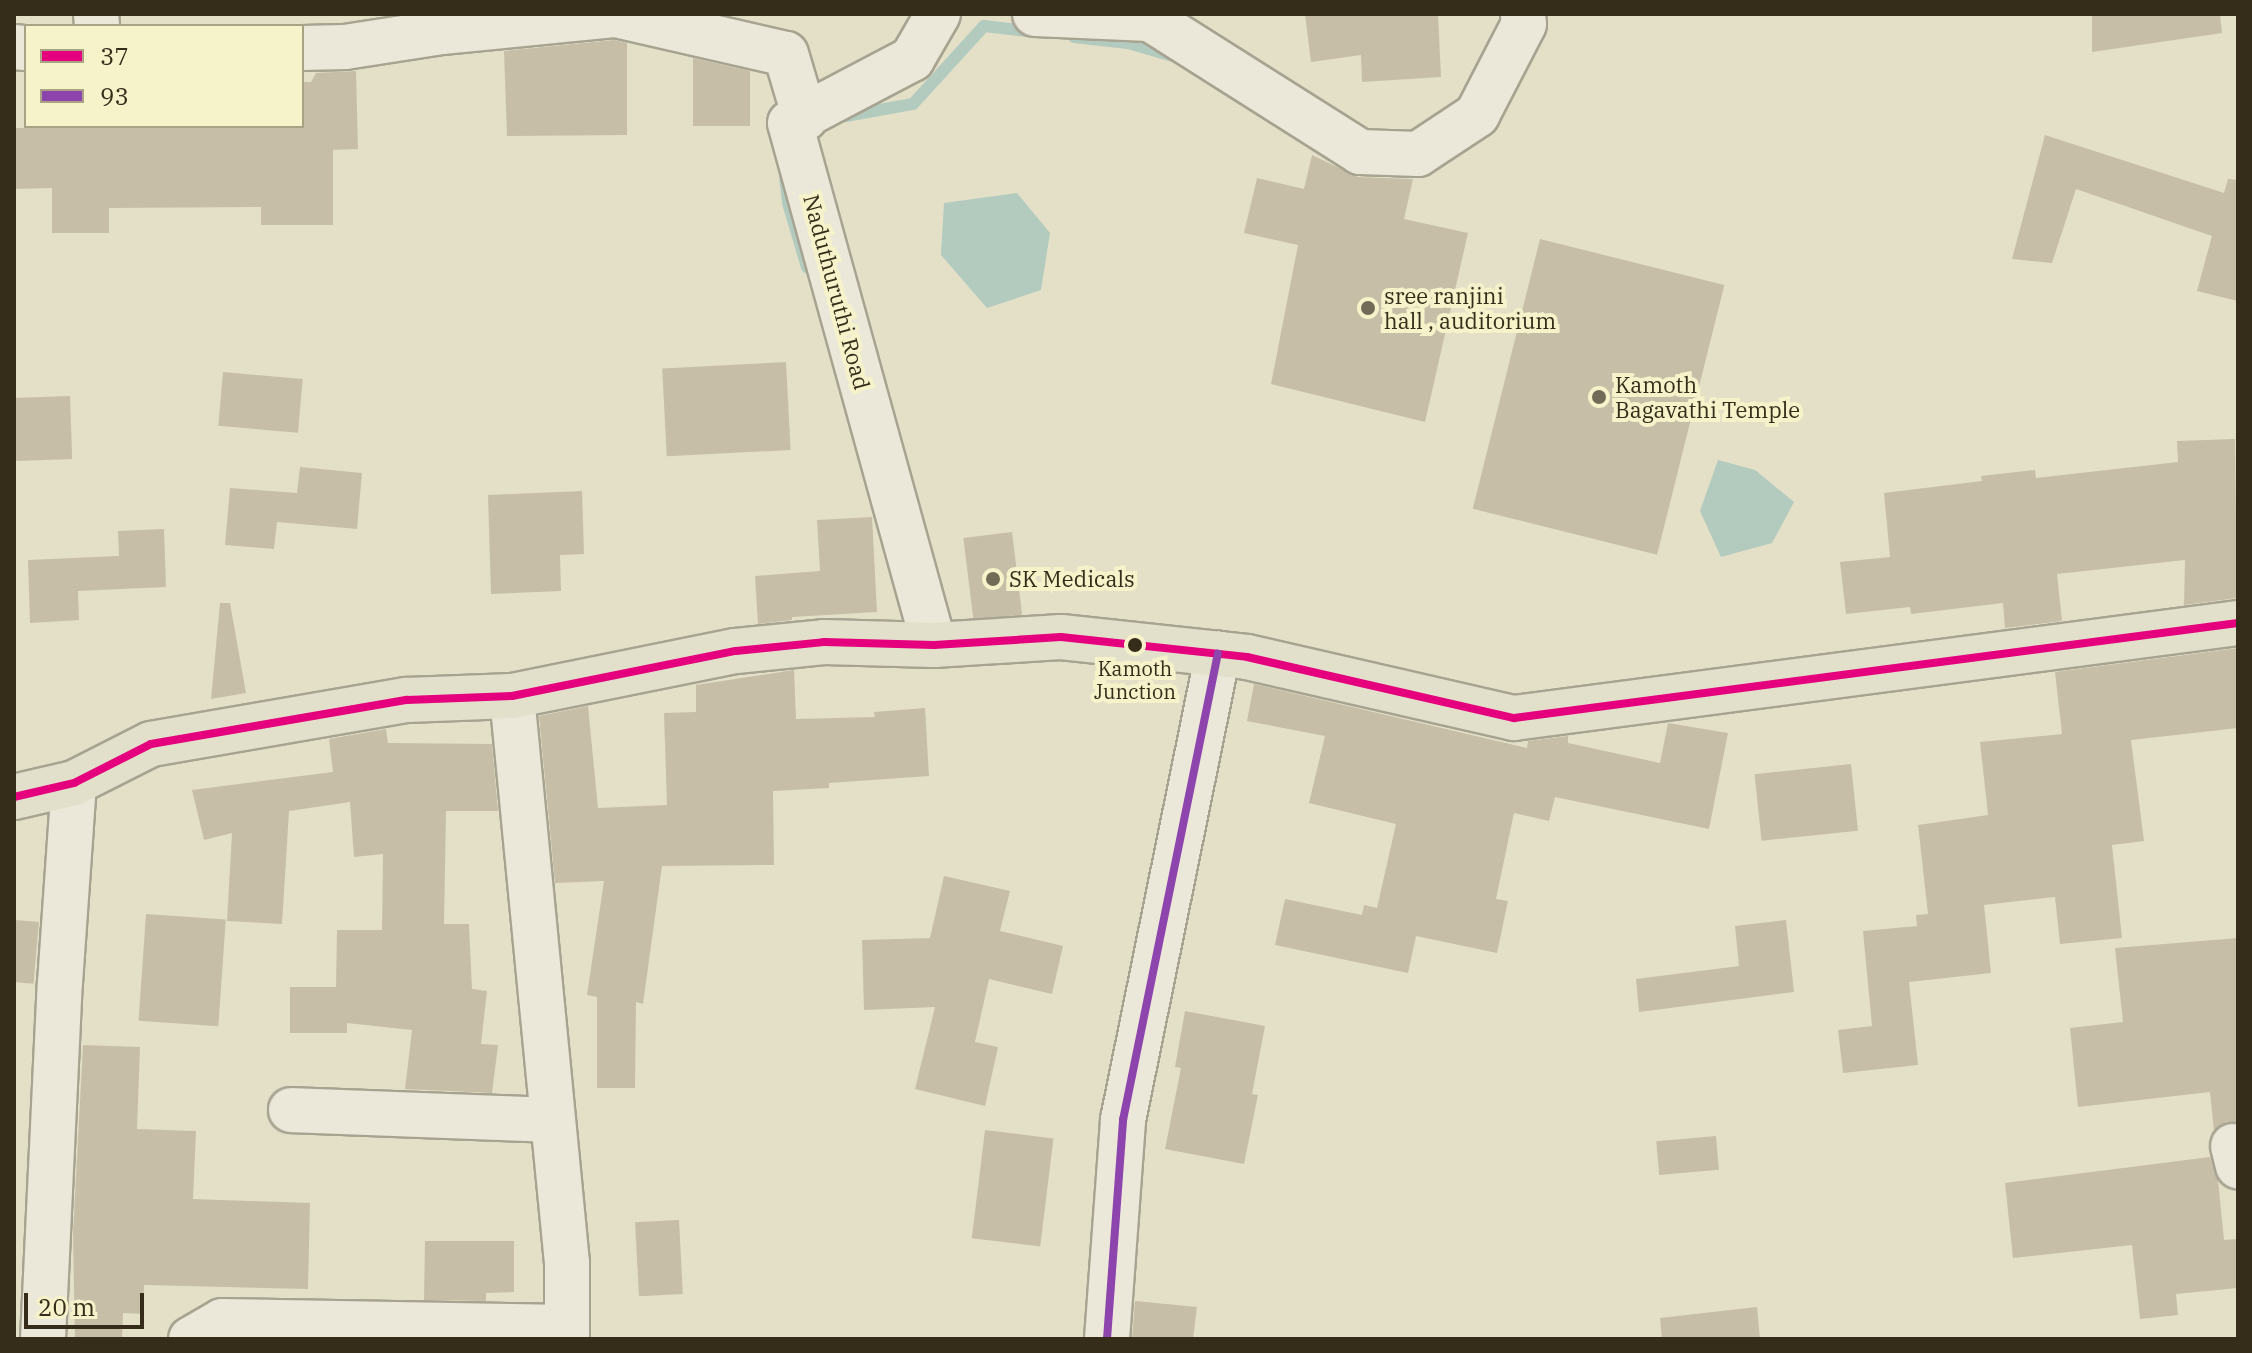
<!DOCTYPE html>
<style>
body{margin:0}
#map{position:relative;width:2252px;height:1353px;overflow:hidden;background:#e3e0c7;font-family:"IBM Plex Serif",serif}
div>[style]{position:absolute}
.water>*{inset:0;background:#b3cabf}
.stream>*{height:12px;margin:-6px;padding:0 6px;transform-origin:6px;border-radius:6px;background:#b3cabf}
.building>*{inset:0;background:#c7bea8;transform-origin:0 0}
.roads{filter:drop-shadow(2px 0 #a7a391) drop-shadow(-2px 0 #a7a391) drop-shadow(0 2px #a7a391) drop-shadow(0 -2px #a7a391)}
.minor>*{height:44px;margin:-22px;padding:0 22px;transform-origin:22px;border-radius:22px;background:#ebe8d9}
.major>*{height:44px;margin:-22px;padding:0 22px;transform-origin:22px;border-radius:22px;background:#e2e0ca}
.bus-1>*{height:8px;margin:-4px;padding:0 4px;transform-origin:4px;border-radius:4px;background:#e5007d}
.bus-2>*{height:8px;margin:-4px;padding:0 4px;transform-origin:4px;border-radius:4px;background:#8e44ad}
.dots>*{width:22px;height:22px;translate:-50% -50%;box-sizing:border-box;border:4px solid #f6f2ca;border-radius:50%}
span{translate:-50% -50%;white-space:nowrap;text-align:center;line-height:1.15;-webkit-text-stroke:8px #f6f2ca;paint-order:stroke}
.bus-label{font-size:20px;color:#352c1a}
.street-label{font-size:22px;color:#352c1a}
.poi-label{font-size:22px;color:#352c1a}
.left{translate:0 -50%;text-align:left}
.frame{position:absolute;inset:0;border:16px solid #352c1a;pointer-events:none}
.legend{position:absolute;left:24px;top:24px;width:280px;height:104px;box-sizing:border-box;background:#f6f2ca;border:2px solid #a9a384;margin:0;padding:10px 14px;list-style:none;font-size:24px;color:#352c1a}
.legend li{display:flex;align-items:center;gap:16px;height:40px}
.legend b{width:40px;border:2px solid #a9a384}
.scale{position:absolute;left:24px;top:1293px;width:120px;height:36px;box-sizing:border-box;border:4px solid #352c1a;border-top:0;padding-left:10px;font-size:24px;line-height:28px;white-space:nowrap;color:#352c1a;-webkit-text-stroke:6px #f6f2ca;paint-order:stroke}
</style>
<div id="map">
<div class="water">
<i style="clip-path:polygon(1017px 193px,1050px 233px,1041px 290px,987px 308px,941px 255px,944px 203px)"></i>
<i style="clip-path:polygon(1718px 460px,1755px 470px,1794px 502px,1772px 543px,1721px 557px,1700px 511px)"></i>
</div>
<div class="stream">
<i style="left:1074px;top:37px;width:54px;rotate:6.3deg"></i>
<i style="left:1128px;top:43px;width:47px;rotate:16.1deg"></i>
<i style="left:846px;top:116px;width:68px;rotate:-10.2deg"></i>
<i style="left:913px;top:104px;width:105px;rotate:-47.7deg"></i>
<i style="left:984px;top:26px;width:52px;rotate:6.6deg"></i>
<i style="left:785px;top:177px;width:26px;rotate:83deg"></i>
<i style="left:788px;top:203px;width:67px;rotate:73.5deg"></i>
</div>
<div class="building">
<i style="clip-path:polygon(1305px 14px,1438px 14px,1441px 77px,1362px 82px,1361px 55px,1311px 62px)"></i>
<i style="clip-path:polygon(2092px 14px,2220px 14px,2222px 33px,2092px 52px)"></i>
<i style="clip-path:polygon(614px 40px,627px 43px,627px 135px,507px 136px,504px 51px)"></i>
<i style="clip-path:polygon(693px 58px,750px 71px,750px 126px,693px 126px)"></i>
<i style="clip-path:polygon(356px 71px,358px 149px,333px 150px,333px 225px,261px 225px,261px 207px,109px 208px,109px 233px,52px 233px,52px 188px,14px 189px,14px 128px,302px 126px,302px 82px,311px 82px,316px 73px)"></i>
<i style="clip-path:polygon(2045px 135px,2224px 193px,2228px 179px,2238px 180px,2238px 301px,2197px 291px,2212px 236px,2076px 189px,2052px 263px,2012px 259px)"></i>
<i style="clip-path:polygon(1312px 155px,1358px 177px,1413px 179px,1404px 219px,1468px 233px,1425px 422px,1271px 384px,1298px 245px,1244px 233px,1257px 178px,1304px 189px)"></i>
<i style="left:1540px;top:239px;width:190px;height:278px;rotate:14deg"></i>
<i style="left:786px;top:362px;width:88px;height:124px;rotate:87deg"></i>
<i style="left:223px;top:372px;width:80px;height:54px;rotate:5deg"></i>
<i style="left:70px;top:396px;width:63px;height:56px;rotate:88deg"></i>
<i style="clip-path:polygon(2235px 439px,2237px 598px,2184px 605px,2185px 560px,2057px 574px,2062px 621px,2005px 628px,2003px 603px,1911px 614px,1910px 607px,1846px 614px,1840px 562px,1890px 557px,1884px 493px,1982px 481px,1981px 476px,2035px 470px,2036px 478px,2178px 462px,2177px 441px)"></i>
<i style="clip-path:polygon(300px 467px,362px 473px,357px 529px,277px 522px,274px 549px,225px 545px,230px 488px,297px 493px)"></i>
<i style="clip-path:polygon(582px 491px,584px 554px,560px 555px,561px 591px,491px 594px,488px 495px)"></i>
<i style="clip-path:polygon(872px 517px,877px 612px,792px 617px,792px 620px,758px 624px,755px 576px,820px 571px,817px 520px)"></i>
<i style="clip-path:polygon(164px 529px,166px 587px,78px 591px,79px 620px,30px 623px,28px 560px,119px 556px,118px 531px)"></i>
<i style="left:1012px;top:532px;width:83px;height:49px;rotate:83deg"></i>
<i style="clip-path:polygon(220px 603px,230px 603px,246px 693px,211px 699px)"></i>
<i style="clip-path:polygon(2238px 648px,2238px 728px,2131px 740px,2144px 841px,2112px 845px,2122px 938px,2060px 944px,2055px 897px,1984px 905px,1991px 973px,1909px 982px,1918px 1065px,1843px 1073px,1838px 1030px,1872px 1026px,1863px 931px,1917px 926px,1916px 915px,1928px 914px,1918px 825px,1988px 815px,1980px 742px,2062px 734px,2055px 672px)"></i>
<i style="clip-path:polygon(794px 670px,796px 719px,875px 717px,874px 712px,925px 708px,929px 776px,829px 783px,829px 788px,773px 791px,774px 865px,662px 866px,643px 1004px,636px 1002px,635px 1088px,597px 1088px,597px 997px,587px 995px,604px 881px,555px 883px,539px 716px,588px 706px,598px 808px,667px 805px,664px 713px,696px 712px,696px 685px)"></i>
<i style="clip-path:polygon(1254px 684px,1527px 748px,1528px 741px,1568px 736px,1568px 743px,1660px 763px,1668px 723px,1728px 733px,1709px 829px,1555px 797px,1549px 821px,1514px 813px,1496px 899px,1508px 901px,1497px 953px,1416px 936px,1408px 973px,1275px 945px,1285px 899px,1362px 915px,1364px 905px,1377px 908px,1396px 824px,1309px 803px,1325px 736px,1247px 721px)"></i>
<i style="clip-path:polygon(386px 729px,388px 743px,492px 744px,498px 811px,446px 811px,444px 924px,469px 924px,472px 989px,487px 991px,481px 1044px,498px 1045px,492px 1093px,405px 1089px,412px 1030px,347px 1023px,347px 1033px,290px 1033px,290px 987px,336px 987px,337px 930px,382px 930px,383px 854px,354px 857px,350px 802px,289px 811px,282px 924px,227px 921px,232px 833px,204px 840px,192px 790px,333px 772px,329px 739px)"></i>
<i style="left:1851px;top:764px;width:67px;height:97px;rotate:84deg"></i>
<i style="clip-path:polygon(944px 876px,1010px 891px,1000px 931px,1063px 946px,1052px 994px,989px 979px,975px 1042px,998px 1047px,985px 1106px,915px 1089px,935px 1007px,864px 1010px,862px 940px,930px 938px)"></i>
<i style="left:146px;top:914px;width:80px;height:107px;rotate:4deg"></i>
<i style="left:16px;top:920px;width:23px;height:62px;rotate:5deg"></i>
<i style="clip-path:polygon(1786px 920px,1794px 992px,1639px 1012px,1636px 979px,1739px 966px,1735px 926px)"></i>
<i style="clip-path:polygon(2238px 938px,2238px 1122px,2226px 1122px,2214px 1131px,2210px 1092px,2078px 1107px,2070px 1028px,2123px 1022px,2115px 948px)"></i>
<i style="clip-path:polygon(1185px 1011px,1265px 1026px,1252px 1094px,1258px 1095px,1244px 1164px,1165px 1149px,1181px 1068px,1175px 1067px)"></i>
<i style="clip-path:polygon(83px 1045px,140px 1047px,137px 1129px,196px 1131px,193px 1199px,310px 1203px,308px 1289px,144px 1285px,143px 1314px,123px 1313px,122px 1339px,75px 1339px,73px 1233px)"></i>
<i style="left:985px;top:1130px;width:69px;height:109px;rotate:7deg"></i>
<i style="left:1716px;top:1136px;width:34px;height:60px;rotate:85deg"></i>
<i style="clip-path:polygon(2210px 1157px,2218px 1180px,2224px 1240px,2238px 1239px,2238px 1288px,2176px 1294px,2178px 1315px,2140px 1319px,2132px 1245px,2013px 1258px,2005px 1183px)"></i>
<i style="left:679px;top:1220px;width:74px;height:44px;rotate:87deg"></i>
<i style="clip-path:polygon(425px 1241px,514px 1241px,514px 1292px,486px 1293px,486px 1301px,424px 1300px)"></i>
<i style="clip-path:polygon(1135px 1301px,1197px 1307px,1193px 1339px,1132px 1339px)"></i>
<i style="clip-path:polygon(1757px 1307px,1760px 1339px,1662px 1339px,1660px 1318px)"></i>
</div>
<div class="roads">
<div class="minor">
<i style="left:96px;top:14px;width:12px;rotate:85deg"></i>
<i style="left:1035px;top:14px;width:115px;rotate:2.5deg"></i>
<i style="left:1150px;top:19px;width:249px;rotate:32.3deg"></i>
<i style="left:1360px;top:152px;width:58px;rotate:2deg"></i>
<i style="left:1418px;top:154px;width:71px;rotate:-33.5deg"></i>
<i style="left:1477px;top:115px;width:102px;rotate:-62.7deg"></i>
<i style="left:1524px;top:24px;width:10px;rotate:-96deg"></i>
<i style="left:14px;top:47px;width:12px;rotate:5deg"></i>
<i style="left:302px;top:48px;width:43px;rotate:-1.3deg"></i>
<i style="left:345px;top:47px;width:98px;rotate:-8.8deg"></i>
<i style="left:442px;top:32px;width:175px;rotate:-5.6deg"></i>
<i style="left:616px;top:15px;width:174px;rotate:12.9deg"></i>
<i style="left:786px;top:54px;width:67px;rotate:73.5deg"></i>
<i style="left:934px;top:645px;width:541px;rotate:-105.42deg"></i>
<i style="left:790px;top:123px;width:138px;rotate:-27.7deg"></i>
<i style="left:912px;top:59px;width:52px;rotate:-60deg"></i>
<i style="left:512px;top:696px;width:570px;rotate:84.46deg"></i>
<i style="left:567px;top:1263px;width:76px;rotate:90deg"></i>
<i style="left:291px;top:1110px;width:260px;rotate:2.2deg"></i>
<i style="left:2233px;top:1146px;width:21px;rotate:76deg"></i>
<i style="left:43px;top:1339px;width:356px;rotate:-87.3deg"></i>
<i style="left:60px;top:983px;width:200px;rotate:-86deg"></i>
<i style="left:191px;top:1339px;width:36px;rotate:-30deg"></i>
<i style="left:222px;top:1321px;width:345px;rotate:1deg"></i>
<i style="left:1107px;top:1339px;width:220px;rotate:-85.8deg"></i>
<i style="left:1123px;top:1120px;width:476px;rotate:-78.5deg"></i>
</div>
<div class="major">
<i style="left:14px;top:797px;width:62px;rotate:-13.1deg"></i>
<i style="left:74px;top:783px;width:86px;rotate:-26.9deg"></i>
<i style="left:151px;top:744px;width:260px;rotate:-9.8deg"></i>
<i style="left:407px;top:700px;width:105px;rotate:-2.2deg"></i>
<i style="left:512px;top:696px;width:228px;rotate:-11.4deg"></i>
<i style="left:736px;top:651px;width:88px;rotate:-5.8deg"></i>
<i style="left:824px;top:642px;width:110px;rotate:1.6deg"></i>
<i style="left:934px;top:645px;width:127px;rotate:-3.6deg"></i>
<i style="left:1061px;top:637px;width:187px;rotate:6.1deg"></i>
<i style="left:1247px;top:657px;width:274px;rotate:12.9deg"></i>
<i style="left:1514px;top:718px;width:730px;rotate:-7.48deg"></i>
</div>
</div>
<div class="bus-1">
<i style="left:14px;top:797px;width:62px;rotate:-13.1deg"></i>
<i style="left:74px;top:783px;width:86px;rotate:-26.9deg"></i>
<i style="left:151px;top:744px;width:260px;rotate:-9.8deg"></i>
<i style="left:407px;top:700px;width:105px;rotate:-2.2deg"></i>
<i style="left:512px;top:696px;width:228px;rotate:-11.4deg"></i>
<i style="left:736px;top:651px;width:88px;rotate:-5.8deg"></i>
<i style="left:824px;top:642px;width:110px;rotate:1.6deg"></i>
<i style="left:934px;top:645px;width:127px;rotate:-3.6deg"></i>
<i style="left:1061px;top:637px;width:187px;rotate:6.1deg"></i>
<i style="left:1247px;top:657px;width:274px;rotate:12.9deg"></i>
<i style="left:1514px;top:718px;width:730px;rotate:-7.48deg"></i>
</div>
<div class="bus-2">
<i style="left:1107px;top:1339px;width:220px;rotate:-85.8deg"></i>
<i style="left:1123px;top:1120px;width:476px;rotate:-78.5deg"></i>
</div>
<div class="dots">
<i style="left:1368px;top:308px;background:#726b57"></i>
<i style="left:1599px;top:397px;background:#726b57"></i>
<i style="left:993px;top:579px;background:#726b57"></i>
<i style="left:1135px;top:645px;background:#352c1a"></i>
</div>
<div class="bus-label">
<span style="left:1135px;top:680px">Kamoth<br>Junction</span>
</div>
<div class="street-label">
<span style="left:837px;top:292px;rotate:75deg">Naduthuruthi Road</span>
</div>
<div class="poi-label">
<span class="left" style="left:1384px;top:308px">sree ranjini<br>hall , auditorium</span>
<span class="left" style="left:1615px;top:397px">Kamoth<br>Bagavathi Temple</span>
<span class="left" style="left:1009px;top:579px">SK Medicals</span>
</div>
<div class="frame"></div>
<ul class="legend">
<li><b style="height:10px;background:#e5007d"></b>37</li>
<li><b style="height:10px;background:#8e44ad"></b>93</li>
</ul>
<div class="scale">20 m</div>
</div>
